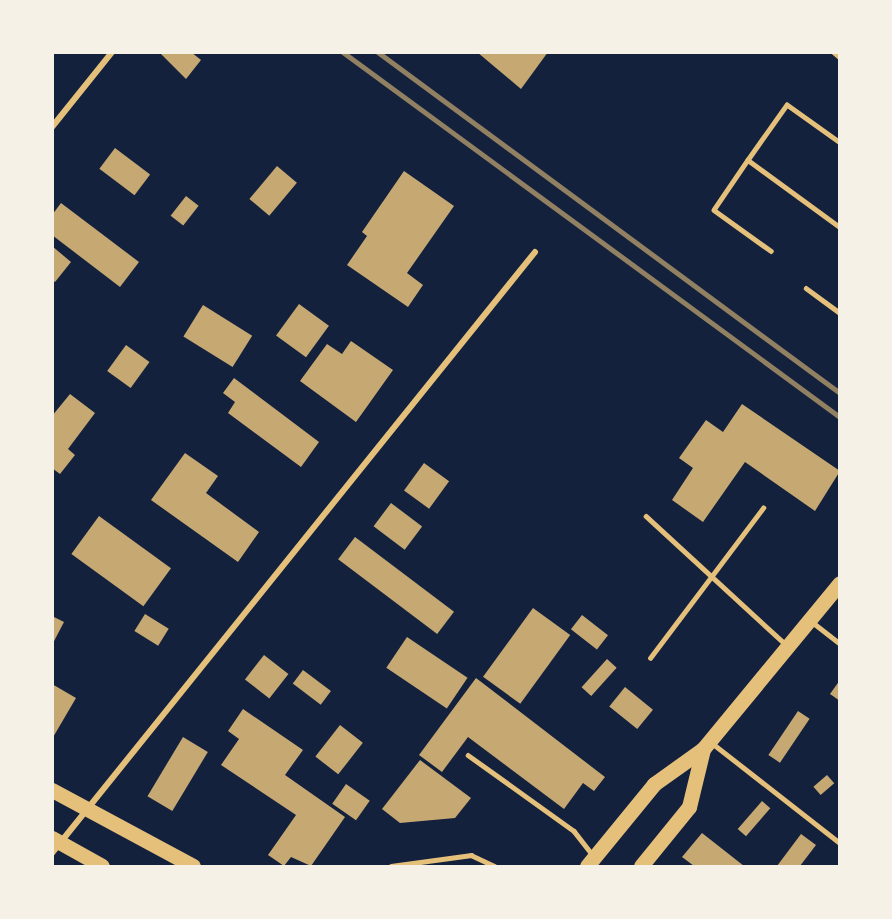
<!DOCTYPE html>
<style>
body{margin:0}
#map{position:relative;width:892px;height:919px;overflow:hidden;background:#14213d;font-family:Roboto,sans-serif}
div>[style]{position:absolute}
.building>*{inset:0;background:#c6a872;transform-origin:0 0}
.service>*{height:4.5px;margin:-2.25px;padding:0 2.25px;transform-origin:2.25px;border-radius:2.25px;background:#e5c07b}
.minor>*{height:6px;margin:-3px;padding:0 3px;transform-origin:3px;border-radius:3px;background:#e5c07b}
.primary>*{height:15px;margin:-7.5px;padding:0 7.5px;transform-origin:7.5px;border-radius:7.5px;background:#e5c07b}
.rail>*{height:4.5px;margin:-2.25px;padding:0 2.25px;transform-origin:2.25px;border-radius:2.25px;background:#918062}
span{translate:-50% -50%;white-space:nowrap;text-align:center;line-height:1.15;-webkit-text-stroke:6px #f6f1e7;paint-order:stroke}
.frame{position:absolute;inset:0;border:54px solid #f6f1e7;pointer-events:none}
</style>
<div id="map">
<div class="building">
<i style="clip-path:polygon(159px 52px,191px 52px,201px 60px,186px 79px)"></i>
<i style="clip-path:polygon(477px 52px,548px 52px,521px 89px)"></i>
<i style="left:115px;top:148px;width:44px;height:26px;rotate:37deg"></i>
<i style="left:277px;top:166px;width:26px;height:43px;rotate:40deg"></i>
<i style="clip-path:polygon(404px 171px,454px 206px,407px 273px,423px 285px,408px 307px,347px 265px,367px 236px,362px 232px)"></i>
<i style="left:186px;top:196px;width:16px;height:25px;rotate:38deg"></i>
<i style="clip-path:polygon(61px 203px,139px 262px,120px 287px,52px 235px,52px 215px)"></i>
<i style="clip-path:polygon(52px 246px,71px 262px,55px 282px,52px 280px)"></i>
<i style="left:299px;top:304px;width:37px;height:39px;rotate:36deg"></i>
<i style="left:203px;top:305px;width:58px;height:37px;rotate:32deg"></i>
<i style="clip-path:polygon(351px 341px,393px 370px,356px 422px,300px 381px,327px 344px,342px 354px)"></i>
<i style="left:126px;top:345px;width:29px;height:32px;rotate:36deg"></i>
<i style="clip-path:polygon(234px 378px,319px 442px,301px 467px,228px 413px,235px 402px,223px 393px)"></i>
<i style="clip-path:polygon(70px 394px,95px 413px,68px 449px,75px 455px,60px 474px,52px 468px,52px 416px)"></i>
<i style="clip-path:polygon(742px 404px,840px 471px,815px 511px,745px 462px,703px 522px,672px 500px,693px 468px,679px 458px,706px 420px,723px 432px)"></i>
<i style="clip-path:polygon(185px 453px,218px 476px,206px 493px,259px 532px,238px 562px,151px 500px)"></i>
<i style="left:424px;top:463px;width:31px;height:34px;rotate:36deg"></i>
<i style="left:391px;top:503px;width:39px;height:29px;rotate:37deg"></i>
<i style="left:99px;top:516px;width:89px;height:47px;rotate:36deg"></i>
<i style="left:355px;top:537px;width:124px;height:28px;rotate:37deg"></i>
<i style="left:533px;top:608px;width:46px;height:85px;rotate:36deg"></i>
<i style="left:145px;top:614px;width:28px;height:20px;rotate:32deg"></i>
<i style="left:582px;top:615px;width:33px;height:18px;rotate:38deg"></i>
<i style="clip-path:polygon(52px 616px,64px 622px,52px 645px)"></i>
<i style="left:407px;top:637px;width:73px;height:37px;rotate:34deg"></i>
<i style="left:264px;top:655px;width:31px;height:31px;rotate:38deg"></i>
<i style="left:607px;top:659px;width:13px;height:38px;rotate:42deg"></i>
<i style="left:303px;top:670px;width:35px;height:17px;rotate:37deg"></i>
<i style="clip-path:polygon(476px 678px,605px 777px,594px 791px,583px 783px,564px 809px,468px 737px,442px 772px,419px 755px)"></i>
<i style="clip-path:polygon(840px 680px,840px 701px,830px 694px)"></i>
<i style="clip-path:polygon(52px 684px,76px 698px,52px 739px)"></i>
<i style="left:625px;top:687px;width:36px;height:25px;rotate:39deg"></i>
<i style="clip-path:polygon(243px 709px,303px 750px,285px 775px,345px 817px,311px 866px,291px 857px,284px 866px,268px 855px,296px 815px,221px 765px,239px 739px,228px 731px)"></i>
<i style="left:798px;top:711px;width:14px;height:53px;rotate:34deg"></i>
<i style="left:340px;top:725px;width:29px;height:40px;rotate:38deg"></i>
<i style="left:183px;top:737px;width:29px;height:69px;rotate:31deg"></i>
<i style="clip-path:polygon(420px 760px,471px 798px,455px 818px,400px 823px,382px 809px)"></i>
<i style="left:827px;top:775px;width:11px;height:18px;rotate:49deg"></i>
<i style="left:346px;top:784px;width:29px;height:24px;rotate:35deg"></i>
<i style="left:762px;top:801px;width:11px;height:37px;rotate:41deg"></i>
<i style="clip-path:polygon(702px 833px,744px 866px,694px 866px,682px 857px)"></i>
<i style="clip-path:polygon(801px 834px,816px 845px,800px 866px,777px 866px)"></i>
</div>
<div class="service">
<i style="left:840px;top:143px;width:65px;rotate:-144.4deg"></i>
<i style="left:787px;top:105px;width:67px;rotate:125.3deg"></i>
<i style="left:748px;top:160px;width:114px;rotate:36.1deg"></i>
<i style="left:748px;top:160px;width:60px;rotate:124.2deg"></i>
<i style="left:714px;top:210px;width:70px;rotate:35.7deg"></i>
<i style="left:806px;top:288px;width:42px;rotate:36.3deg"></i>
<i style="left:646px;top:516px;width:189px;rotate:42.6deg"></i>
<i style="left:811px;top:621px;width:37px;rotate:38deg"></i>
<i style="left:650px;top:658px;width:188px;rotate:-53deg"></i>
<i style="left:712px;top:743px;width:162px;rotate:38deg"></i>
<i style="left:468px;top:755px;width:130px;rotate:35.6deg"></i>
<i style="left:574px;top:831px;width:31px;rotate:52deg"></i>
<i style="left:391px;top:866px;width:81px;rotate:-7.8deg"></i>
<i style="left:471px;top:855px;width:26px;rotate:25deg"></i>
</div>
<div class="minor">
<i style="left:834px;top:52px;width:8px;rotate:40deg"></i>
<i style="left:52px;top:127px;width:96px;rotate:-51.3deg"></i>
<i style="left:52px;top:853px;width:771px;rotate:-51.21deg"></i>
</div>
<div class="primary">
<i style="left:52px;top:790px;width:160px;rotate:28.3deg"></i>
<i style="left:52px;top:838px;width:57px;rotate:29.2deg"></i>
<i style="left:587px;top:866px;width:106px;rotate:-50.7deg"></i>
<i style="left:654px;top:784px;width:60px;rotate:-35.5deg"></i>
<i style="left:703px;top:749px;width:215px;rotate:-50.5deg"></i>
<i style="left:641px;top:866px;width:76px;rotate:-50.9deg"></i>
<i style="left:689px;top:807px;width:60px;rotate:-76.4deg"></i>
</div>
<div class="rail">
<i style="left:343px;top:52px;width:617px;rotate:36.29deg"></i>
<i style="left:378px;top:52px;width:574px;rotate:36.43deg"></i>
</div>
<div class="frame"></div>
</div>
